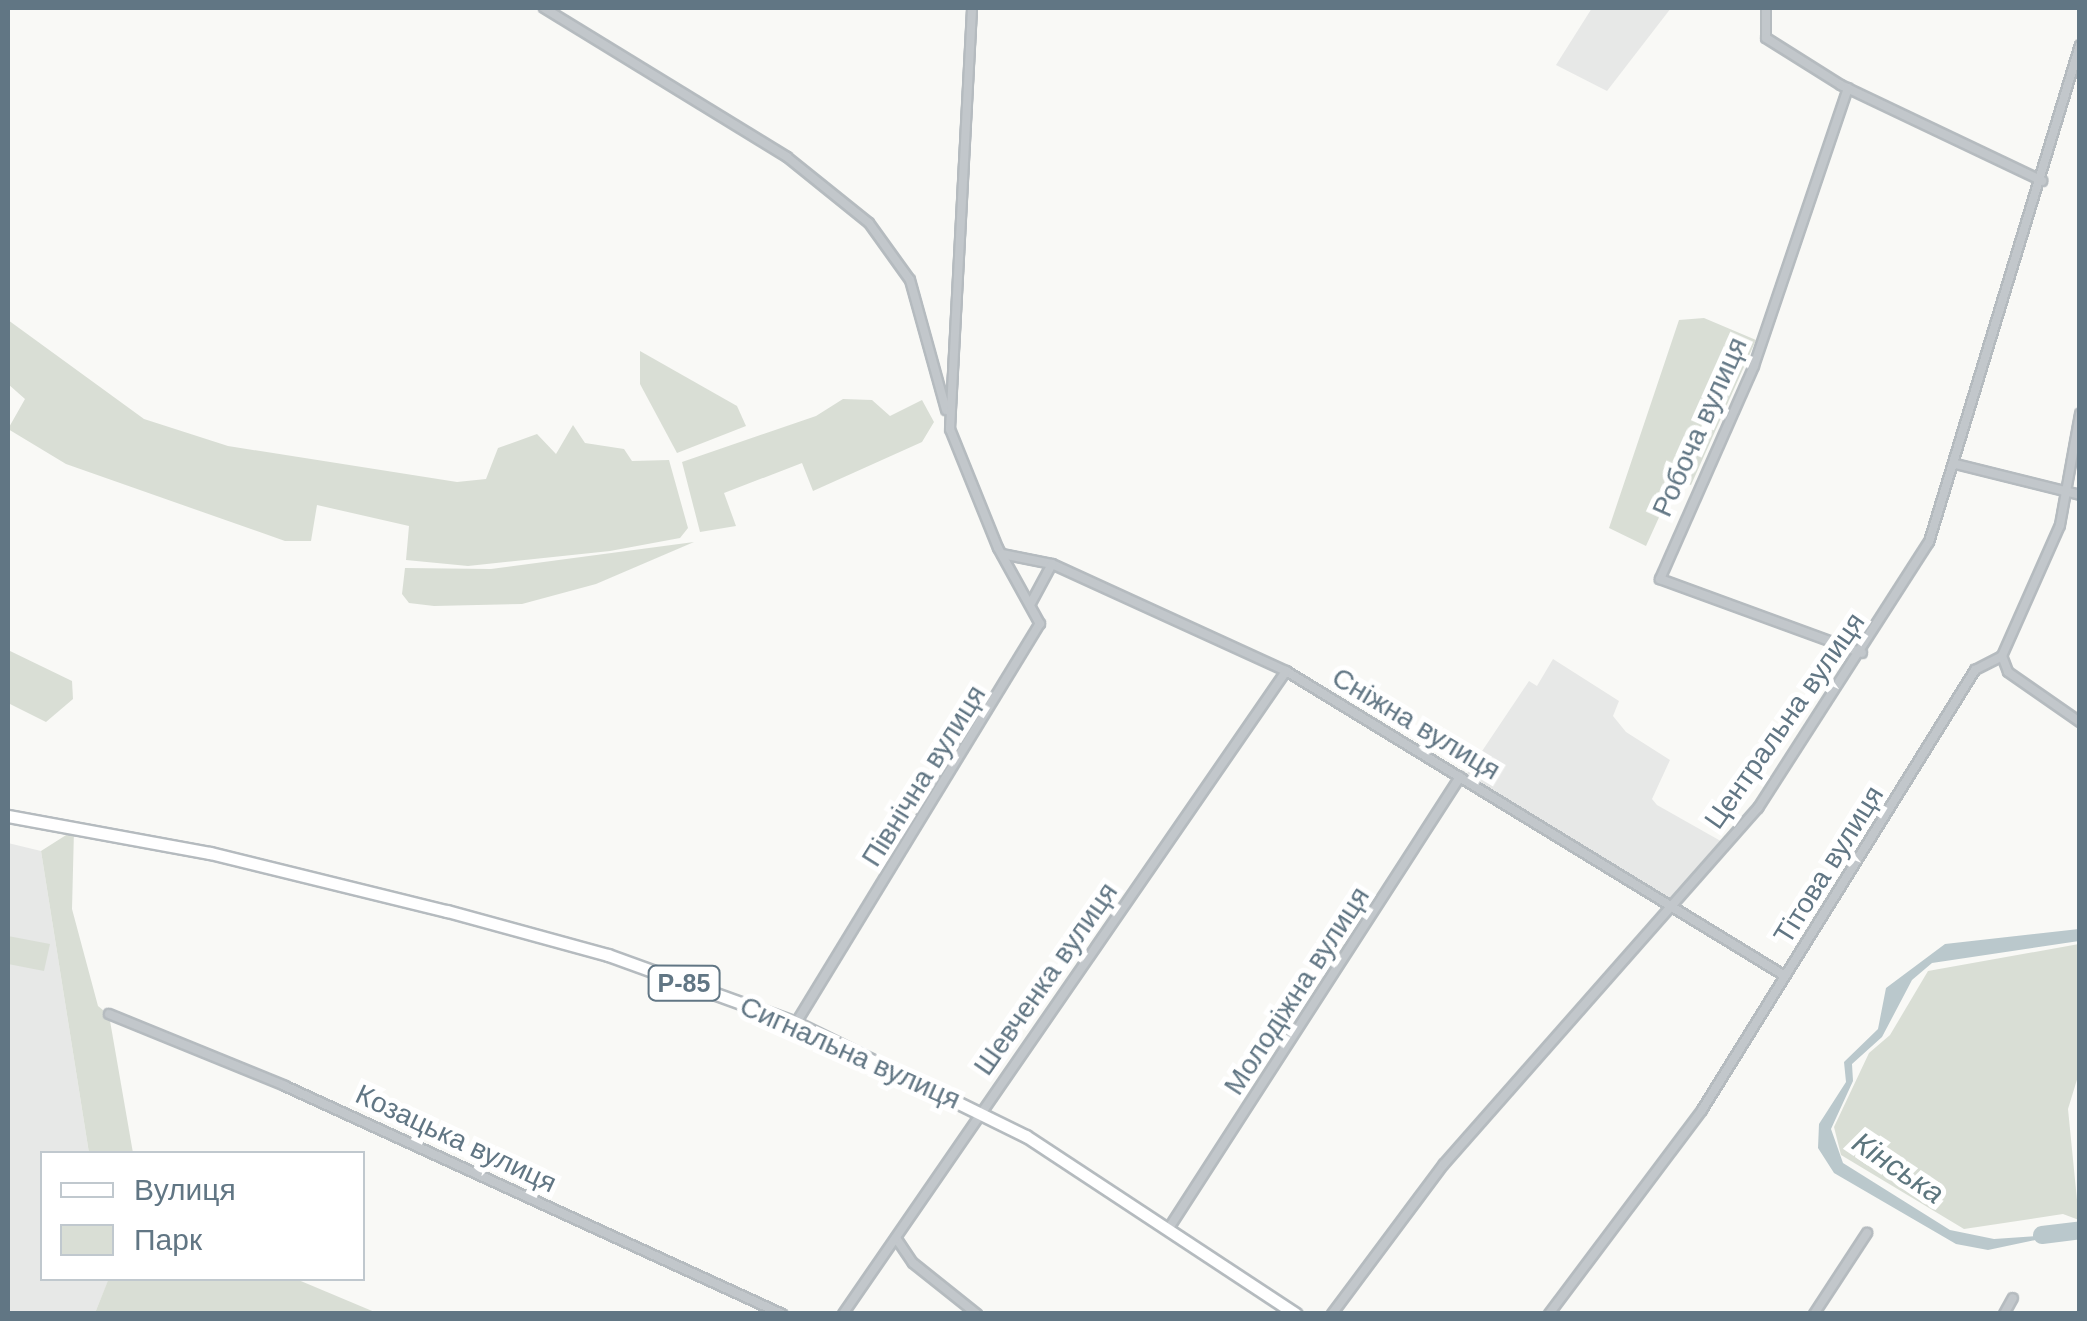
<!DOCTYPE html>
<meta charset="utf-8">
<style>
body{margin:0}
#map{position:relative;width:2087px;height:1321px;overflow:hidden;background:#f9f9f6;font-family:Arial,sans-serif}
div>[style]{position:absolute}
.built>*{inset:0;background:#e7e8e7}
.green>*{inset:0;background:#d9ded5}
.water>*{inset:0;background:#bac8cc}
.river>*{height:18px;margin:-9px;padding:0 9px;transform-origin:9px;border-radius:9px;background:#bac8cc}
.roads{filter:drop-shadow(2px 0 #b5bbbf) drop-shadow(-2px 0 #b5bbbf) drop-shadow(0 2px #b5bbbf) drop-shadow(0 -2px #b5bbbf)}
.street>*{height:8px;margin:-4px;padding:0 4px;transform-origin:4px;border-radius:4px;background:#c2c7cb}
.primary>*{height:11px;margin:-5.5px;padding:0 5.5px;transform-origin:5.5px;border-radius:5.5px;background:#fff}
span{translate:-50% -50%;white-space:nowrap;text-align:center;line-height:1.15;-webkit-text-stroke:10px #fff;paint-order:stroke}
.shield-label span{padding:2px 8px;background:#fff;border:2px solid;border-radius:8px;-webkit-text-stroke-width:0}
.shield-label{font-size:25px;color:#617684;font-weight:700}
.street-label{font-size:28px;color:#617684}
.water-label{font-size:30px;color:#5d767e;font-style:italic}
.frame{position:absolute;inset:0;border:10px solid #617684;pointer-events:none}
.legend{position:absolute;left:40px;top:1151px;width:325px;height:130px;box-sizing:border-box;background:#fff;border:2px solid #c0c8ce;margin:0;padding:12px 18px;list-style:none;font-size:30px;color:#617684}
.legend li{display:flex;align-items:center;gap:20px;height:50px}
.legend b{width:50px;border:2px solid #c0c8ce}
</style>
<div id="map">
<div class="built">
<i style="clip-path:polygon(1592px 8px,1671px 8px,1607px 91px,1556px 65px)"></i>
<i style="clip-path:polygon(1553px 659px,1619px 701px,1613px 716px,1626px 732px,1670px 760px,1652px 799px,1657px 805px,1726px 844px,1674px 909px,1464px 778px,1529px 681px,1537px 686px)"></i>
<i style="clip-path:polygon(8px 843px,41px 851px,89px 1153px,42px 1154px,42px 1278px,109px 1279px,95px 1313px,8px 1314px)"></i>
</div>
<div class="green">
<i style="clip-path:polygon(1704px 318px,1756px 340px,1691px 485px,1676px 480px,1646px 546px,1609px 528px,1679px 320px)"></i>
<i style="clip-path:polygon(8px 320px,144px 419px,228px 446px,457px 482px,486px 479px,498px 448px,537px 434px,556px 454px,573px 425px,585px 443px,624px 449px,632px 461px,669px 460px,688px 528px,680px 538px,610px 551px,468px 566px,406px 560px,409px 526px,317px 505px,311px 541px,285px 541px,66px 464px,8px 429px,25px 399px,8px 384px)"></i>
<i style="clip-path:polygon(640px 351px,737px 406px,746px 426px,677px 453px,640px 384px)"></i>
<i style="clip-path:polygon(843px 399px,872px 400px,890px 416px,922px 400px,934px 422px,922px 442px,813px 491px,802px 463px,724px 493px,736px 526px,700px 532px,682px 462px,816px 416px)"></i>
<i style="clip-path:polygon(694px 542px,596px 584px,522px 604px,434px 606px,409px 603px,402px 594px,405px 568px,491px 569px)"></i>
<i style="clip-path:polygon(8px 650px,72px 681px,73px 699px,46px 722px,8px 703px)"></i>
<i style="clip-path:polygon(74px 830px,72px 909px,98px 1006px,109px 1015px,133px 1153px,89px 1153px,41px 851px)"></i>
<i style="clip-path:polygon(8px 936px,50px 944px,44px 971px,8px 964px)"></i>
<i style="clip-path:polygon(2079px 944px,2079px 1073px,2068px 1109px,2079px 1220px,2063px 1214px,1964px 1229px,1841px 1155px,1834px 1127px,1869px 1053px,1890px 1035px,1928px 971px)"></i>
<i style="clip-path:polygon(109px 1278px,296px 1279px,377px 1313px,95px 1313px)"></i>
</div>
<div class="water">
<i style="clip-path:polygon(2079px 929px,2079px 941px,1932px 963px,1912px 980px,1882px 1037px,1852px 1064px,1853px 1081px,1831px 1129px,1843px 1163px,1950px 1230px,1994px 1239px,2064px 1234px,1988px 1250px,1956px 1244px,1834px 1173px,1818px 1148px,1819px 1124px,1846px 1082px,1844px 1062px,1878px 1029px,1886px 988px,1945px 944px)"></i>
</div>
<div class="river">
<i style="left:2042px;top:1235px;width:38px;rotate:-7deg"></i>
</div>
<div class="roads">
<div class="street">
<i style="left:544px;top:8px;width:285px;rotate:31.5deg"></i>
<i style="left:787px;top:157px;width:105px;rotate:38.8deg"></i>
<i style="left:869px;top:223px;width:70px;rotate:54.3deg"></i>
<i style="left:910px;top:280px;width:135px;rotate:74.5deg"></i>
<i style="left:1766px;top:8px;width:30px;rotate:90deg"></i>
<i style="left:1766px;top:38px;width:89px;rotate:32.1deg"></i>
<i style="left:1841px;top:85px;width:223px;rotate:25.5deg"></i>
<i style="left:1848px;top:88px;width:293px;rotate:108.7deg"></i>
<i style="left:1754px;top:366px;width:233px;rotate:113.8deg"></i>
<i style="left:1660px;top:579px;width:215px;rotate:20.1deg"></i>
<i style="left:1956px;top:464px;width:128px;rotate:14deg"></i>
<i style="left:1002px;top:554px;width:51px;rotate:11.3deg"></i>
<i style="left:1052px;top:564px;width:257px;rotate:24.6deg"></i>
<i style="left:1286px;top:671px;width:585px;rotate:31.43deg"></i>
<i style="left:1031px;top:603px;width:44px;rotate:-61.7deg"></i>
<i style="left:2002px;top:656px;width:17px;rotate:69deg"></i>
<i style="left:2008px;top:672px;width:88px;rotate:34.8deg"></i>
<i style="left:109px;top:1014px;width:190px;rotate:22.2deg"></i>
<i style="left:285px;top:1086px;width:547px;rotate:24.64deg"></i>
<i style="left:796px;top:1023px;width:468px;rotate:-58.6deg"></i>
<i style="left:1040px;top:624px;width:87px;rotate:-118.9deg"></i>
<i style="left:998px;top:548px;width:128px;rotate:-112deg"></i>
<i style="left:950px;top:429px;width:422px;rotate:-87deg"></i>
<i style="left:1169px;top:1228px;width:537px;rotate:-57.17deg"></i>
<i style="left:896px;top:1238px;width:30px;rotate:56deg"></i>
<i style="left:913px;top:1263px;width:82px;rotate:38.6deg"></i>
<i style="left:843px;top:1314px;width:781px;rotate:-55.43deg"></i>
<i style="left:1332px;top:1314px;width:187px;rotate:-53.3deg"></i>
<i style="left:1444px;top:1164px;width:475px;rotate:-48.6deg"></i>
<i style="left:1758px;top:808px;width:316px;rotate:-57.3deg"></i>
<i style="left:1929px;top:542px;width:519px;rotate:-73.1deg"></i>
<i style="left:1549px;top:1314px;width:255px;rotate:-53.1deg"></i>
<i style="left:1702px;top:1110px;width:518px;rotate:-58.18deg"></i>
<i style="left:1975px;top:670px;width:30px;rotate:-27deg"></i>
<i style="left:2002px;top:656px;width:143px;rotate:-66.1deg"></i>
<i style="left:2060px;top:525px;width:113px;rotate:-79.8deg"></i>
<i style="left:1814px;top:1314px;width:97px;rotate:-56.8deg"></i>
<i style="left:2004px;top:1314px;width:18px;rotate:-61deg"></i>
</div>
<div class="primary">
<i style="left:8px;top:816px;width:205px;rotate:10.4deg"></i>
<i style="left:210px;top:853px;width:244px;rotate:13.8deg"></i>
<i style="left:447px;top:911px;width:167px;rotate:15.3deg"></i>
<i style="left:608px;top:955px;width:200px;rotate:19.9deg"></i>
<i style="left:796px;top:1023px;width:256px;rotate:26.2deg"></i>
<i style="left:1026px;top:1136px;width:323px;rotate:33.4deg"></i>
</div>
</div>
<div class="shield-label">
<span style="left:684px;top:983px">Р-85</span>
</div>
<div class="street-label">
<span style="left:1700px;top:427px;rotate:-66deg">Робоча вулиця</span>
<span style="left:1785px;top:721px;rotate:-55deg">Центральна вулиця</span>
<span style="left:1416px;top:724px;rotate:31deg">Сніжна вулиця</span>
<span style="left:924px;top:776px;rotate:-58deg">Північна вулиця</span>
<span style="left:1829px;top:865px;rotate:-58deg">Тітова вулиця</span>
<span style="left:1046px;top:979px;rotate:-55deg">Шевченка вулиця</span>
<span style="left:1297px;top:991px;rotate:-57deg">Молодіжна вулиця</span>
<span style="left:850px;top:1053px;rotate:24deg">Сигнальна вулиця</span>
<span style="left:456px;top:1139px;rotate:25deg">Козацька вулиця</span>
</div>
<div class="water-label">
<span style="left:1898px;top:1168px;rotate:34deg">Кінська</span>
</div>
<div class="frame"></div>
<ul class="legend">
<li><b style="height:12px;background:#fff"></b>Вулиця</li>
<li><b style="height:28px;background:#d9ded5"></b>Парк</li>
</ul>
</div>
